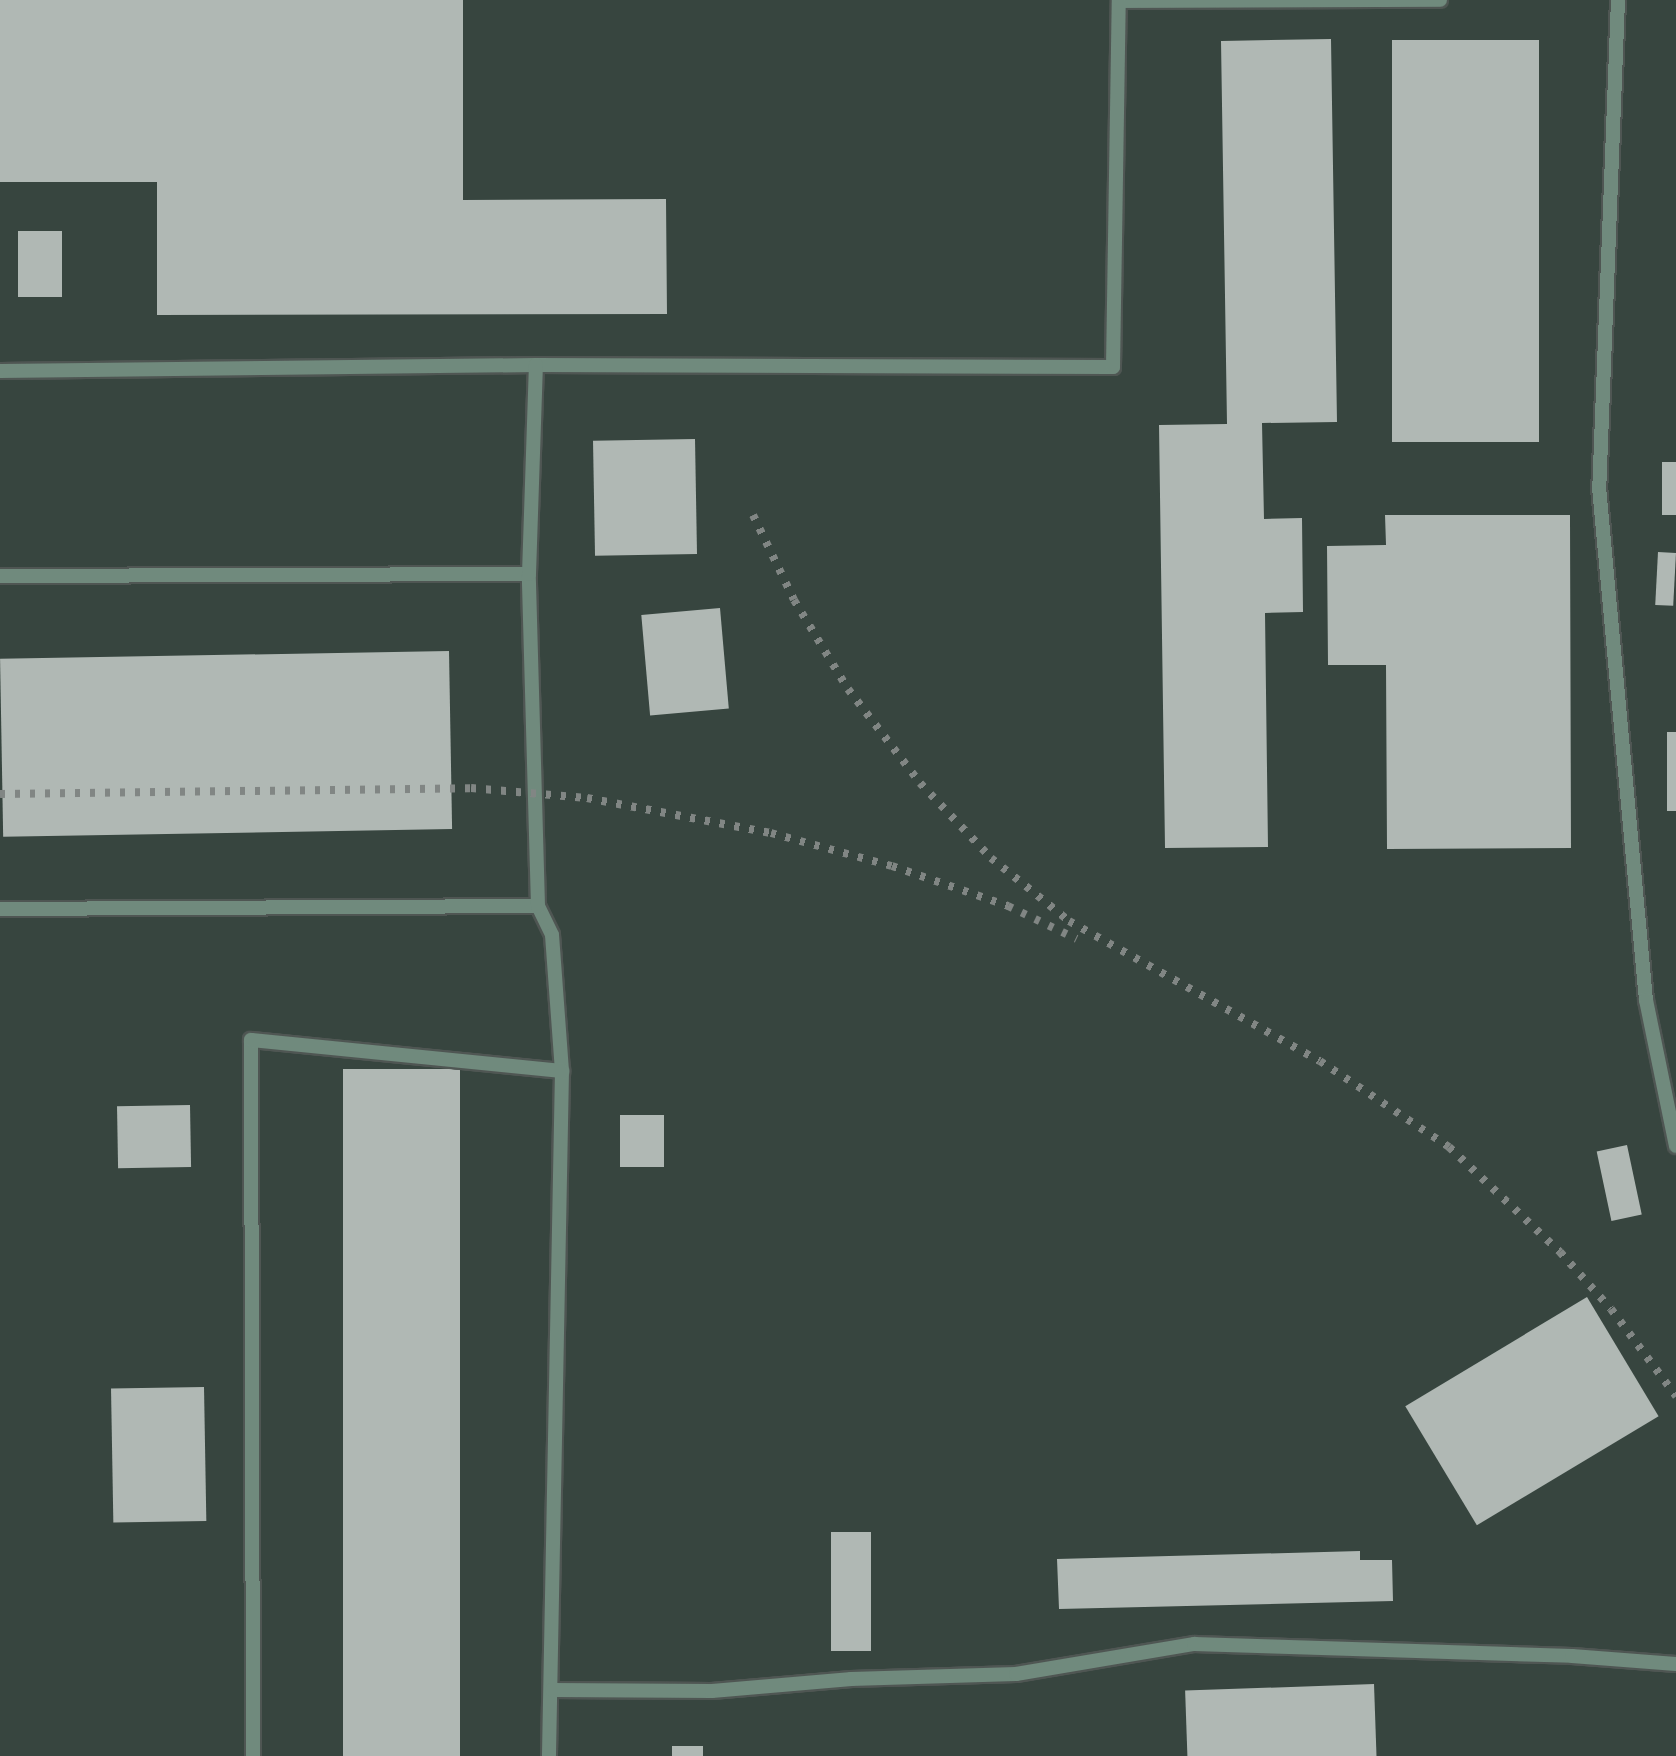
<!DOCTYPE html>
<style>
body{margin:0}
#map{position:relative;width:1676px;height:1756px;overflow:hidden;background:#323936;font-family:Bitter,serif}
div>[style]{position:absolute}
.built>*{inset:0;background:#37453f;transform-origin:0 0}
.building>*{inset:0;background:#b0b8b4;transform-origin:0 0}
.roads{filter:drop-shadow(2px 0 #4f5653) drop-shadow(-2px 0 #4f5653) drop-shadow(0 2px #4f5653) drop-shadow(0 -2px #4f5653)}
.lane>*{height:14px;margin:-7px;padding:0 7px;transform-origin:7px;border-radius:7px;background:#708a7d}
.rail>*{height:8px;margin-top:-4px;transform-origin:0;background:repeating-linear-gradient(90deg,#818684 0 5px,transparent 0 15px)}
span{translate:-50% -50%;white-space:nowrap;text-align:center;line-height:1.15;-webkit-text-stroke:10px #323936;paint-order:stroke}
</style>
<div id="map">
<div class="built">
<i style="left:0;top:0;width:1676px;height:1756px"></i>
</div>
<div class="building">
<i style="clip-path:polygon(0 0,463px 0,463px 200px,666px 199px,667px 314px,157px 315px,157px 182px,0 182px)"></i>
<i style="clip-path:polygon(1331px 39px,1337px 422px,1262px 423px,1264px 519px,1302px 518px,1303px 612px,1265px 613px,1268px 847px,1165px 848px,1159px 425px,1227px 424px,1221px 41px)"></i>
<i style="left:1392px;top:40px;width:147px;height:402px"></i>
<i style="left:18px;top:231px;width:44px;height:66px"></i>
<i style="left:695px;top:439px;width:115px;height:102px;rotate:89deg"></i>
<i style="left:1662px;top:462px;width:14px;height:53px"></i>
<i style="clip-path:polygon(1385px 515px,1570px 515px,1571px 848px,1387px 849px,1386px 665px,1328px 665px,1327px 546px,1386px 545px)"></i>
<i style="left:1658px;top:552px;width:18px;height:53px;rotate:3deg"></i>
<i style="left:720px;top:608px;width:101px;height:79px;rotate:85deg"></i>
<i style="left:449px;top:651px;width:178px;height:449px;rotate:89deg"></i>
<i style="left:1667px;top:732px;width:9px;height:79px"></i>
<i style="left:460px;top:1069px;width:687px;height:117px;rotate:90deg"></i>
<i style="left:190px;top:1105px;width:62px;height:73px;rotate:89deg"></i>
<i style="left:620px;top:1115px;width:44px;height:52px"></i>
<i style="left:1627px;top:1145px;width:71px;height:31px;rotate:78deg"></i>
<i style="left:1587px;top:1297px;width:139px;height:212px;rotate:59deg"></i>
<i style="left:204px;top:1387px;width:134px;height:93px;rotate:89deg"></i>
<i style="left:831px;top:1532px;width:40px;height:119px"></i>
<i style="clip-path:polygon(1360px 1551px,1360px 1560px,1392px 1560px,1393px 1601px,1059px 1609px,1057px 1559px)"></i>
<i style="left:1374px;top:1684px;width:72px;height:189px;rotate:88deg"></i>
<i style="left:672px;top:1746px;width:31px;height:10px"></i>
</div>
<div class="roads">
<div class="lane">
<i style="left:1618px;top:0;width:487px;rotate:92.2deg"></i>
<i style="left:1599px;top:487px;width:515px;rotate:84.77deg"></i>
<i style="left:1646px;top:1000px;width:149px;rotate:78.4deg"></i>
<i style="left:1119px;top:1px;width:321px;rotate:-0.2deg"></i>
<i style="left:0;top:371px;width:536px;rotate:-0.64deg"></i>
<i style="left:536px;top:365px;width:577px;rotate:0.2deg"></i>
<i style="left:1113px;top:367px;width:367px;rotate:-89.1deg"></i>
<i style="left:0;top:576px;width:529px;rotate:-0.22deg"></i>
<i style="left:538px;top:906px;width:32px;rotate:64deg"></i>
<i style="left:552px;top:935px;width:136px;rotate:85.8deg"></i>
<i style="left:562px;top:1071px;width:685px;rotate:91.09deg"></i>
<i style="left:0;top:909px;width:538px;rotate:-0.32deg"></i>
<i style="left:538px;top:906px;width:332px;rotate:-91.6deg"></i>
<i style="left:529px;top:574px;width:209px;rotate:-88.1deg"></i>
<i style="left:552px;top:1690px;width:160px;rotate:0.4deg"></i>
<i style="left:712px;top:1691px;width:140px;rotate:-4.9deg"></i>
<i style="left:851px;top:1679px;width:165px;rotate:-1.7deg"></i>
<i style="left:1016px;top:1674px;width:181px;rotate:-9.6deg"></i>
<i style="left:1194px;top:1644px;width:378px;rotate:1.8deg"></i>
<i style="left:1572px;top:1656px;width:104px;rotate:4.4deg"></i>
<i style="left:253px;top:1756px;width:716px;rotate:-90.16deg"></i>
<i style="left:251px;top:1040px;width:313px;rotate:5.7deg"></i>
</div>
</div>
<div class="rail">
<i style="left:753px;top:515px;width:94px;rotate:64.2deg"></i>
<i style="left:794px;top:600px;width:104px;rotate:58.8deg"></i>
<i style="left:848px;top:689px;width:118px;rotate:52.5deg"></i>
<i style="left:920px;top:783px;width:103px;rotate:46.6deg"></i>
<i style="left:991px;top:858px;width:100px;rotate:38.9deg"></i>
<i style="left:1069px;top:921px;width:287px;rotate:29.2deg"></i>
<i style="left:1320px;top:1061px;width:155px;rotate:33.7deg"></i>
<i style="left:1449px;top:1147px;width:153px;rotate:43.4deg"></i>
<i style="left:1560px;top:1252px;width:76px;rotate:48.2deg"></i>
<i style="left:1611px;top:1309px;width:109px;rotate:53.2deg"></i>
<i style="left:0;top:794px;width:471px;rotate:-0.7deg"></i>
<i style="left:471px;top:788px;width:116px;rotate:4.9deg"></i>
<i style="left:587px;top:798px;width:187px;rotate:10.8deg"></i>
<i style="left:771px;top:833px;width:125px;rotate:15.3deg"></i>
<i style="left:892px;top:866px;width:123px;rotate:19deg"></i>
<i style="left:1008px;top:906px;width:76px;rotate:25.6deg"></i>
</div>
</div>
